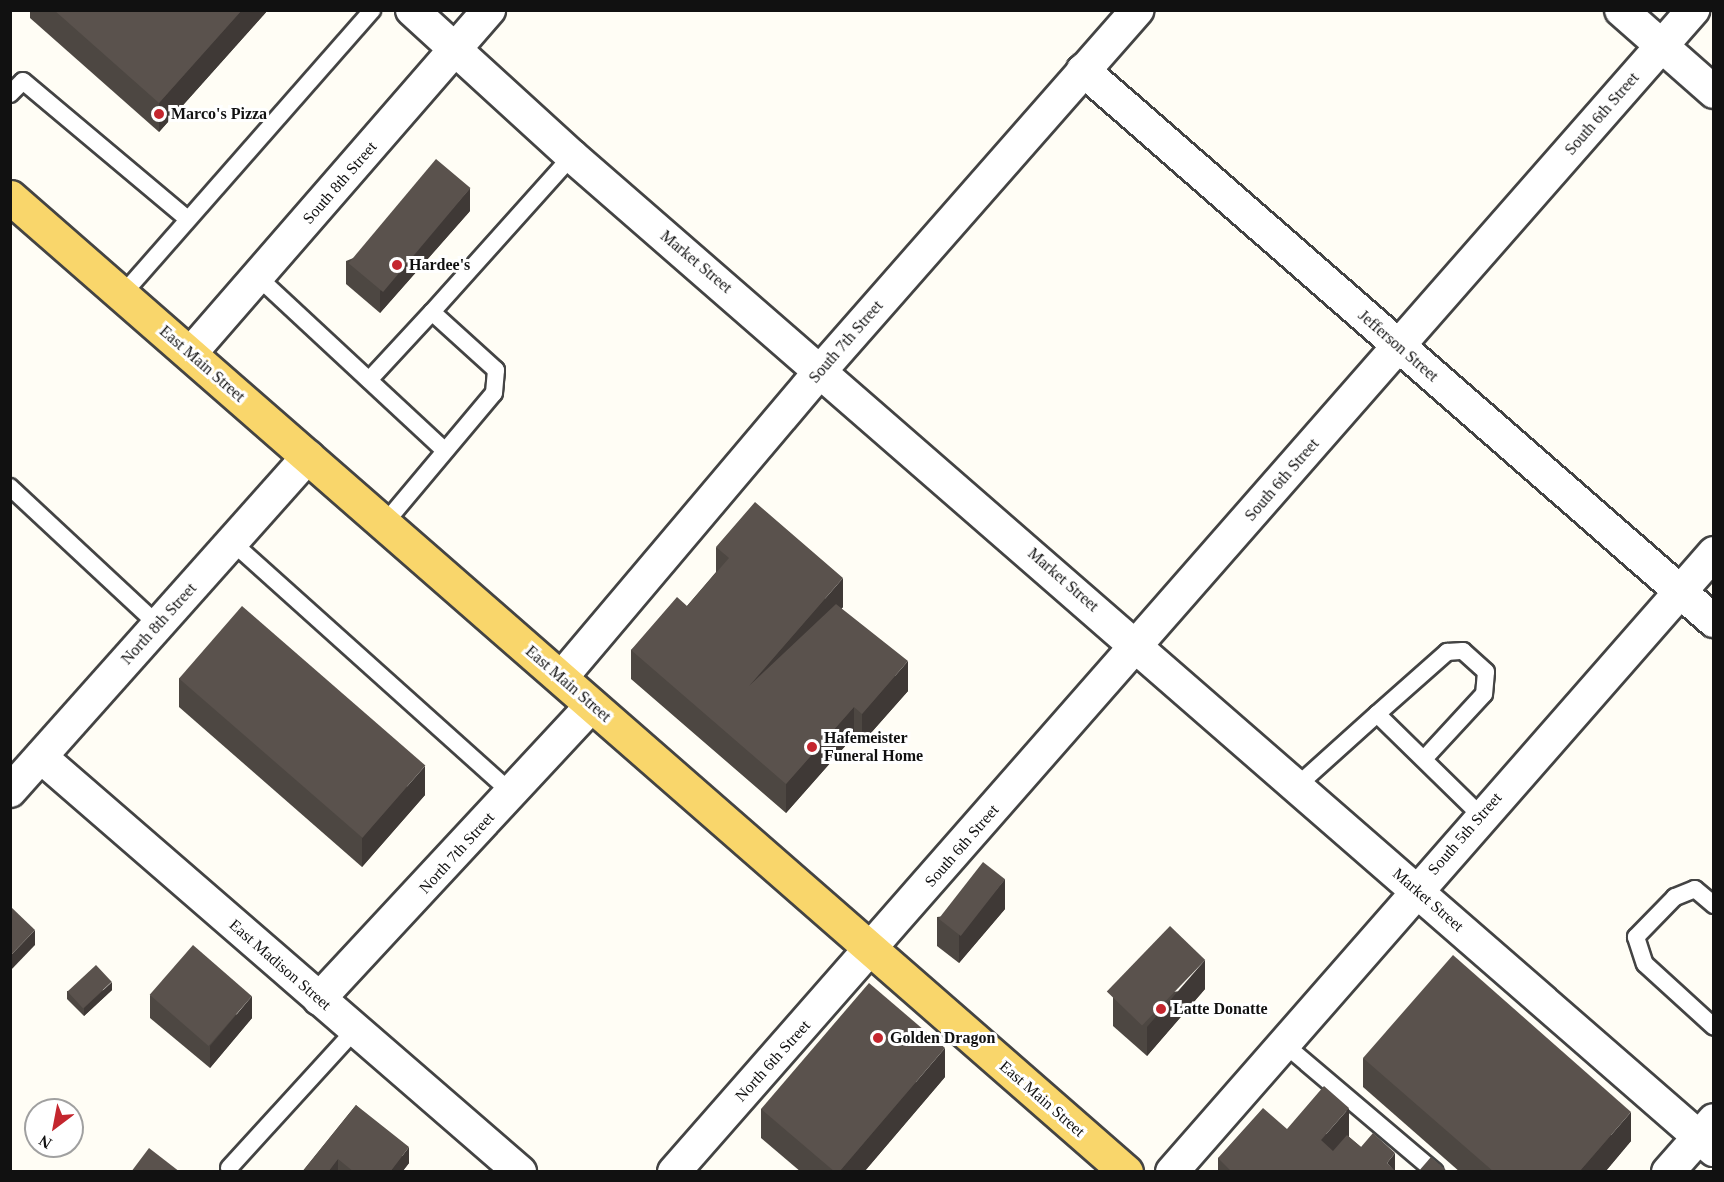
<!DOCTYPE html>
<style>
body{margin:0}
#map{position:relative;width:1724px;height:1182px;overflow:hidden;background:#fffdf5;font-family:Georgia,serif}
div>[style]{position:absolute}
.roads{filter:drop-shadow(2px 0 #444) drop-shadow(-2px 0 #444) drop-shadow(0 2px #444) drop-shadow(0 -2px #444)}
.service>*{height:16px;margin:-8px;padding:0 8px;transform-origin:8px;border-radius:8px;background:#fff}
.minor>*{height:32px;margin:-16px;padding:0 16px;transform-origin:16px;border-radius:16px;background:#fff}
.primary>*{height:33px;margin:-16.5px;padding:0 16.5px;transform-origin:16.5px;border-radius:16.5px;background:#f9d66b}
.wall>*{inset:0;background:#4d4742}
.shaded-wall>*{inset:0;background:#3f3936}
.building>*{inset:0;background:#5a524d;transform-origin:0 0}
.dots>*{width:16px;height:16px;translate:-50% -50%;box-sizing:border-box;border:3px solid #fff;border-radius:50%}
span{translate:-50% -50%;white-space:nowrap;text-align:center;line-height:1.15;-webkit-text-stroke:6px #fff;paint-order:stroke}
.poi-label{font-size:16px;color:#111;font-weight:700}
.left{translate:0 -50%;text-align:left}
.street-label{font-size:16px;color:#111}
.frame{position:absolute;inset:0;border:12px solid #111;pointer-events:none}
.north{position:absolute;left:24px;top:1098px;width:60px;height:60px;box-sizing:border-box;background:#fff;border:2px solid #a0a0a0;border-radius:50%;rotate:212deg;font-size:16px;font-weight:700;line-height:24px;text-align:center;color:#111}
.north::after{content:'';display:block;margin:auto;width:21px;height:27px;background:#c4262e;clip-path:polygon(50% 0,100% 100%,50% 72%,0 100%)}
</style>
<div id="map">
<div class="roads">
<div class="service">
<i style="left:10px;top:94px;width:18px;rotate:-45deg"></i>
<i style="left:23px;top:81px;width:213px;rotate:40deg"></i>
<i style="left:258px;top:277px;width:255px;rotate:42.9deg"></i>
<i style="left:122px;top:295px;width:379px;rotate:-48.7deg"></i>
<i style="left:369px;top:380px;width:93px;rotate:-47.2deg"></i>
<i style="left:10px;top:487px;width:202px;rotate:43deg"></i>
<i style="left:384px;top:524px;width:171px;rotate:-50deg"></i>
<i style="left:494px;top:393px;width:23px;rotate:-85deg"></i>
<i style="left:496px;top:370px;width:86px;rotate:-137.8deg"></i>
<i style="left:432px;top:312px;width:210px;rotate:-48.1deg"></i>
<i style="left:232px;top:542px;width:376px;rotate:41.9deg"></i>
<i style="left:1377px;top:714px;width:94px;rotate:-41.5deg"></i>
<i style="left:1447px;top:652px;width:16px;rotate:-4deg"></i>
<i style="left:1463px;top:651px;width:31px;rotate:42deg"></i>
<i style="left:1486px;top:672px;width:22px;rotate:95deg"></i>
<i style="left:1484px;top:694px;width:88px;rotate:132.7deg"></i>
<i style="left:1297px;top:786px;width:108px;rotate:-42deg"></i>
<i style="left:1377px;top:714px;width:146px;rotate:44.4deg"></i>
<i style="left:1714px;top:905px;width:25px;rotate:-140deg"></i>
<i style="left:1695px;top:889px;width:22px;rotate:158deg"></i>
<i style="left:1675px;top:897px;width:56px;rotate:134.3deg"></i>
<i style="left:1636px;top:937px;width:28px;rotate:72deg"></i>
<i style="left:1645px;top:964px;width:93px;rotate:42.4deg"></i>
<i style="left:1283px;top:1043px;width:199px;rotate:40.3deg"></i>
<i style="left:229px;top:1168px;width:187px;rotate:-47.6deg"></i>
</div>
<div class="minor">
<i style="left:412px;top:10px;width:217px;rotate:42.4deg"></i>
<i style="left:572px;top:156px;width:1514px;rotate:41.04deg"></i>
<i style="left:1621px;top:10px;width:124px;rotate:41.4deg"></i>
<i style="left:1083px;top:70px;width:838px;rotate:41.13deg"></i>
<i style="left:190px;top:354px;width:456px;rotate:-49deg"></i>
<i style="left:561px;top:678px;width:404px;rotate:-49.8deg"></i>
<i style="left:822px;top:369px;width:478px;rotate:-48.7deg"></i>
<i style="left:41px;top:757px;width:634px;rotate:40.91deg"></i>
<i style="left:10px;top:791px;width:448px;rotate:-48.3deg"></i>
<i style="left:319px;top:999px;width:401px;rotate:-47.1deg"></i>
<i style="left:674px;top:1172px;width:1546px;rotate:-48.75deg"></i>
<i style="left:1172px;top:1172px;width:823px;rotate:-48.79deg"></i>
<i style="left:1668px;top:1172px;width:69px;rotate:-48.5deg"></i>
</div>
<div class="primary">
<i style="left:10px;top:197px;width:1482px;rotate:41.14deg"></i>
</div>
</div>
<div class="wall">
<i style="clip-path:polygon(30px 10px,268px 10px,159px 132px,30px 18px)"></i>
<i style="clip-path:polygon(470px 211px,380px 313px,346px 284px,346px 261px)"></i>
<i style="clip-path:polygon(716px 547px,843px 607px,841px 609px,908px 691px,862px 743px,854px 736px,786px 813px,631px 679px,631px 650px,687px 606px,716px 572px)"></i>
<i style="clip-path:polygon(179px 678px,425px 795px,362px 867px,179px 707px)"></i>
<i style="clip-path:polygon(1005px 909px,959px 963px,937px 946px,937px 917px)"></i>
<i style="clip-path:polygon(1205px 989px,1147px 1056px,1113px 1026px,1113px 997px)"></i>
<i style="clip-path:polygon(112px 990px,84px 1016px,67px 999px,67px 991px)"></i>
<i style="clip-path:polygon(150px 995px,252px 1018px,210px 1068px,150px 1018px)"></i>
<i style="clip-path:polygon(1363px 1058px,1631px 1141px,1605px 1172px,1460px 1172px,1363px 1087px)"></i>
<i style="clip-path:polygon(945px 1077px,864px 1172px,801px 1172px,761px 1138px,761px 1109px)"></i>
<i style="clip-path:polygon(356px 1105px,409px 1163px,402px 1172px,302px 1172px)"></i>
<i style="clip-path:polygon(1287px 1129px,1349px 1137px,1361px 1147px,1396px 1172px,1218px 1172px,1218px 1158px)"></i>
</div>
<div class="shaded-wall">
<i style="clip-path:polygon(242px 10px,268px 10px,159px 132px,159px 103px)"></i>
<i style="clip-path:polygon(470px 188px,470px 211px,380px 313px,380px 291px)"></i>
<i style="clip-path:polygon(843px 578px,843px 607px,749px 715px,749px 686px)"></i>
<i style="clip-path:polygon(908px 661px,908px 691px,862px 743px,862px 714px)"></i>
<i style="clip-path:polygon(854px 707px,854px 736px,786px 813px,786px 784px)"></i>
<i style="clip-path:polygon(425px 766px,425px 795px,362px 867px,362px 838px)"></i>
<i style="clip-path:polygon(1005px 879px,1005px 909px,959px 963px,959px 934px)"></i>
<i style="clip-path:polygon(35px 930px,35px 945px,10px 971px,10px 956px)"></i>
<i style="clip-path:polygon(1205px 960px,1205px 989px,1147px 1056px,1147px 1027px)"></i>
<i style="clip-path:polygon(112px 982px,112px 990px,84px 1016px,84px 1008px)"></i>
<i style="clip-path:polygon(252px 996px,252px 1018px,210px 1068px,210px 1046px)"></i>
<i style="clip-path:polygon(945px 1048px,945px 1077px,864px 1172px,839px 1172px)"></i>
<i style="clip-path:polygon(1349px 1108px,1349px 1137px,1321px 1170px,1321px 1140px)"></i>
<i style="clip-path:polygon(1631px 1112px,1631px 1141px,1605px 1172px,1579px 1172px)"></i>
<i style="clip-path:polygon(409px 1147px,409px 1163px,402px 1172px,390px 1172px)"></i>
<i style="clip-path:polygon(1395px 1153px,1395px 1172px,1387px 1163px)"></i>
<i style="clip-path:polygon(338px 1159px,338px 1172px,328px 1172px)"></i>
</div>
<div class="building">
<i style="clip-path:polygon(54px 10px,242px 10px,159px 103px)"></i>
<i style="left:436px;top:159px;width:45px;height:136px;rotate:40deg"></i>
<i style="clip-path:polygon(755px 502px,843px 578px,749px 686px,836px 604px,908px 661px,862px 714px,854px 707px,786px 784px,631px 650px,677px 597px,687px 606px,729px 558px,716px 547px)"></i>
<i style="left:242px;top:606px;width:243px;height:96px;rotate:41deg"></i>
<i style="left:983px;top:862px;width:28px;height:72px;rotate:38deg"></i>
<i style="clip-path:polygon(10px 906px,35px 930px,10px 956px)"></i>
<i style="left:1170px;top:926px;width:49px;height:91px;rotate:44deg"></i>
<i style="left:193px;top:945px;width:78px;height:66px;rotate:41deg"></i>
<i style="clip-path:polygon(1453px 955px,1631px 1112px,1579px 1172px,1494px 1172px,1363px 1058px)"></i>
<i style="left:96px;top:965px;width:23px;height:39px;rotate:47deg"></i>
<i style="clip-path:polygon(869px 983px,945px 1048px,839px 1172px,835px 1172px,761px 1109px)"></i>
<i style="clip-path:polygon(1324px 1086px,1349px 1108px,1321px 1140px,1333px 1151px,1347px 1135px,1361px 1147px,1373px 1133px,1395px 1153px,1387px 1163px,1396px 1172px,1232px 1172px,1218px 1158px,1263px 1108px,1287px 1129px)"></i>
<i style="clip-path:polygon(356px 1105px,409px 1147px,390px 1172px,354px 1172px,338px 1159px,328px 1172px,302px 1172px)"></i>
<i style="clip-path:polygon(149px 1148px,180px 1172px,131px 1172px)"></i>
<i style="clip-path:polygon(1431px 1157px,1448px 1172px,1418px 1172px)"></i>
</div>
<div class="dots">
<i style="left:159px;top:114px;background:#c4262e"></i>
<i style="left:397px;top:265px;background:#c4262e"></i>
<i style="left:812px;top:747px;background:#c4262e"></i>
<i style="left:1161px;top:1009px;background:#c4262e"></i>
<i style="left:878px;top:1038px;background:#c4262e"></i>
</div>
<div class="poi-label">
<span class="left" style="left:171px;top:114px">Marco's Pizza</span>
<span class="left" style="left:409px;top:265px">Hardee's</span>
<span class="left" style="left:824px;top:747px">Hafemeister<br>Funeral Home</span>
<span class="left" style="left:1173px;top:1009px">Latte Donatte</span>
<span class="left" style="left:890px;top:1038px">Golden Dragon</span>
</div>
<div class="street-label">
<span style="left:1602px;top:114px;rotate:-49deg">South 6th Street</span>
<span style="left:340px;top:183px;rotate:-49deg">South 8th Street</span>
<span style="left:696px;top:262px;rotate:40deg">Market Street</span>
<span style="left:846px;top:342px;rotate:-49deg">South 7th Street</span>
<span style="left:1398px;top:346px;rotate:41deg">Jefferson Street</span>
<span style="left:202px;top:364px;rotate:41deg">East Main Street</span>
<span style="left:1282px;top:480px;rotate:-49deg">South 6th Street</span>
<span style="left:1063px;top:580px;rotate:41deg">Market Street</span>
<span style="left:159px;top:624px;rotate:-48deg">North 8th Street</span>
<span style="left:568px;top:684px;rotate:41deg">East Main Street</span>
<span style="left:1465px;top:834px;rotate:-49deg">South 5th Street</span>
<span style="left:962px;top:846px;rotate:-49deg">South 6th Street</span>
<span style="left:457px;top:853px;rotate:-48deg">North 7th Street</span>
<span style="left:1428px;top:900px;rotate:41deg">Market Street</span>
<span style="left:280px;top:965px;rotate:41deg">East Madison Street</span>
<span style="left:773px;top:1061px;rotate:-48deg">North 6th Street</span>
<span style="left:1042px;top:1099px;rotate:41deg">East Main Street</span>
</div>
<div class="frame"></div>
<div class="north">N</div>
</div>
